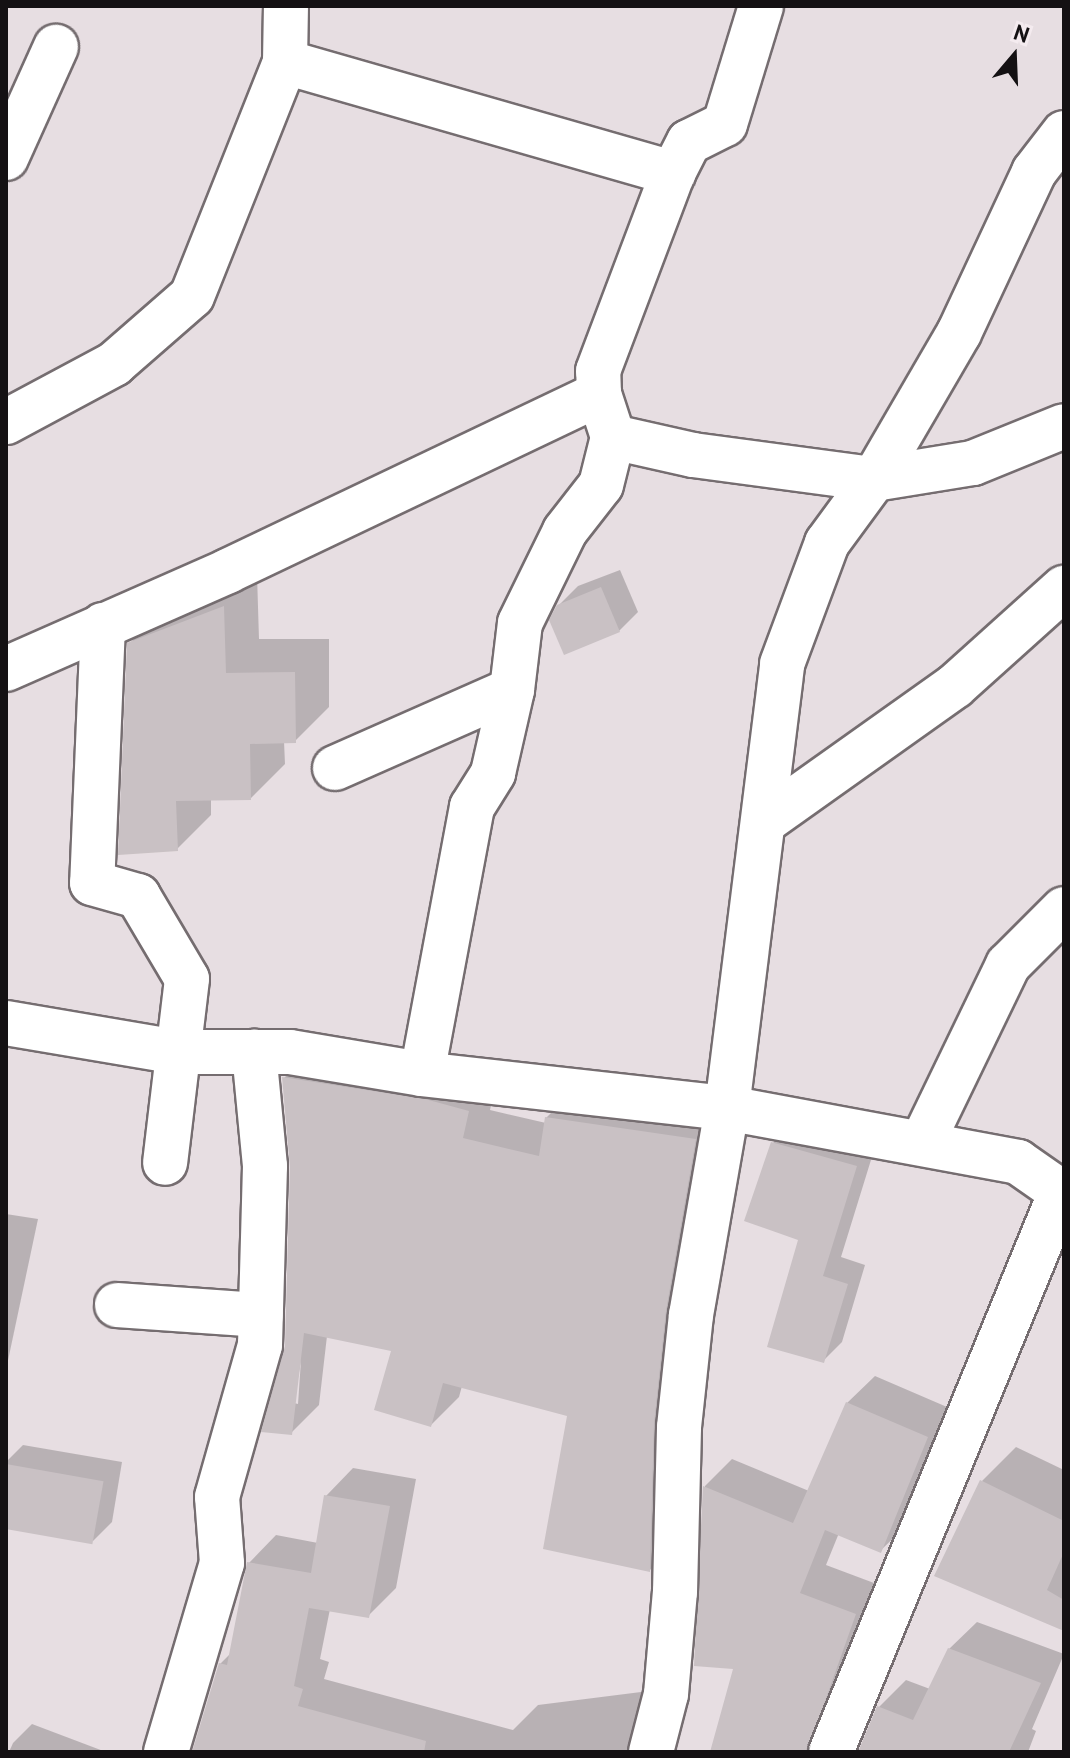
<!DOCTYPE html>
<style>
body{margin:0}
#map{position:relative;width:1070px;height:1758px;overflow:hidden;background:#e7dee2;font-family:"PT Sans",sans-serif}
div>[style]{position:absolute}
.shadow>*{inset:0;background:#0003}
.building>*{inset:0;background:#c9c1c4;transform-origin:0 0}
.roads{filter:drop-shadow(2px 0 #756d70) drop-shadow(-2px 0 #756d70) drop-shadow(0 2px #756d70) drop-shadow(0 -2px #756d70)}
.street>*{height:44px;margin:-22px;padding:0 22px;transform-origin:22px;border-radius:22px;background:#fff}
span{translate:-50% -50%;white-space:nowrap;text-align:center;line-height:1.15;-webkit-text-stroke:8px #f4ebef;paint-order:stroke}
.frame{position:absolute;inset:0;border:8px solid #141113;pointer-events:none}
.north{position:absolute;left:974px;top:16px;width:80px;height:80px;-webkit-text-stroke:6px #f4ebef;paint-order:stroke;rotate:19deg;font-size:22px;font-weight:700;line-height:32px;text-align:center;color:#141113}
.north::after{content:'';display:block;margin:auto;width:28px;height:36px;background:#141113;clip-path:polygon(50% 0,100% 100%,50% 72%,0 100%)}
</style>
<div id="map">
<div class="shadow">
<i style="clip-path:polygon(620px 570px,638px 612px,619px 631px,558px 606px,578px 586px)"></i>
<i style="clip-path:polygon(257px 574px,259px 639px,329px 639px,329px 707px,295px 741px,284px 741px,285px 764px,251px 798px,211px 799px,211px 815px,177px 849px,129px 644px,164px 609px)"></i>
<i style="clip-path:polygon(evenodd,312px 1050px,496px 1083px,490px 1110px,546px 1123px,546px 1118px,574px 1090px,723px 1112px,678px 1542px,650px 1570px,569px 1415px,462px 1386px,459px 1397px,431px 1425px,394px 1350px,327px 1336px,319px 1405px,291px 1433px,287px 1346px,292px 1167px,284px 1078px,312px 1050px,301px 1360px,298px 1404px,294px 1403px,301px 1360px)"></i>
<i style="clip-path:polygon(792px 1124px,875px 1147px,841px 1257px,865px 1265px,842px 1342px,823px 1361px,801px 1239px,773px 1143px)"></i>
<i style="clip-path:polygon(6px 1214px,38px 1219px,6px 1370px)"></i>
<i style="clip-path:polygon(875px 1376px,954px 1410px,908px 1524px,880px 1551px,839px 1533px,826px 1565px,882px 1586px,849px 1748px,861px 1750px,879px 1707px,906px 1680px,930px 1689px,949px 1649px,977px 1622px,1064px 1654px,1032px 1729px,1036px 1731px,1028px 1752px,712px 1752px,736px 1667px,696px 1664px,705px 1486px,732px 1459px,809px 1491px,847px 1403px)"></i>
<i style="clip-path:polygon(23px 1445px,122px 1462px,112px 1522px,93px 1541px,6px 1526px,6px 1462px)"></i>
<i style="clip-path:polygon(1016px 1447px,1064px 1470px,1064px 1629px,982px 1481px)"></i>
<i style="clip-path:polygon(353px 1468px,416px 1479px,396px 1588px,368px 1616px,330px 1609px,320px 1659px,329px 1662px,324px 1679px,513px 1730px,538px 1705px,641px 1692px,646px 1734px,672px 1749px,693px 1752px,194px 1752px,220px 1664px,232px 1652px,249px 1563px,276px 1535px,318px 1543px,326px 1496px)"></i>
<i style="clip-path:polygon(32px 1724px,106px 1752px,9px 1752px,13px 1743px)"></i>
</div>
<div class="building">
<i style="clip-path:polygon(601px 587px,620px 632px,564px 655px,549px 620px,557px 605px)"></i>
<i style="clip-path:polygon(224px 606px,226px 673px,295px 672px,296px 743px,250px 744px,251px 800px,176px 801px,178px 851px,118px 855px,127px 643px)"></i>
<i style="clip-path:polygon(282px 1077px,425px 1099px,469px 1111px,463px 1138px,539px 1156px,545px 1117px,696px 1139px,666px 1311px,654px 1424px,650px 1572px,543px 1549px,567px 1416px,443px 1383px,431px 1427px,374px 1410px,391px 1351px,304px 1333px,292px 1435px,261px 1432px,285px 1346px,290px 1167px)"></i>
<i style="clip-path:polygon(771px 1142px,857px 1166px,823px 1276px,848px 1284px,824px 1363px,767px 1347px,798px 1240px,744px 1221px)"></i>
<i style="clip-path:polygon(846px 1402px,928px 1437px,881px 1553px,825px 1530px,800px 1593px,856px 1614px,807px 1752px,710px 1752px,733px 1669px,694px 1666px,703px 1486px,793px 1523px)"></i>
<i style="left:6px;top:1464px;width:99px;height:64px;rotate:10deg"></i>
<i style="clip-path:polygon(980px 1480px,1064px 1521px,1064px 1552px,1047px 1590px,1064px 1600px,1064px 1631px,934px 1576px)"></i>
<i style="clip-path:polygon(324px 1495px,390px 1506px,369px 1618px,309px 1608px,294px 1686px,303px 1689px,298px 1706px,426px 1741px,424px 1752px,192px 1752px,219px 1663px,227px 1665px,247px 1562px,311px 1573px)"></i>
<i style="clip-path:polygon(948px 1648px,1041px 1683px,1009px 1752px,858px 1752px,877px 1706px,913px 1720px)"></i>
</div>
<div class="roads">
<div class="street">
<i style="left:285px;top:62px;width:404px;rotate:16deg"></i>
<i style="left:6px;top:158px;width:122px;rotate:-65.8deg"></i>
<i style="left:6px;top:422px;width:123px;rotate:-28.2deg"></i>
<i style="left:114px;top:364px;width:103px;rotate:-41.1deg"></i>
<i style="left:192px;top:296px;width:252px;rotate:-68.3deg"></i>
<i style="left:285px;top:62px;width:56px;rotate:-89deg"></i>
<i style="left:613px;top:437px;width:82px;rotate:12.7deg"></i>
<i style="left:693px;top:455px;width:183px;rotate:7.6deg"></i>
<i style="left:874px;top:479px;width:100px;rotate:-9.2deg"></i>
<i style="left:973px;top:463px;width:98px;rotate:-22.1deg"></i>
<i style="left:103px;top:625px;width:258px;rotate:92.4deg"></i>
<i style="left:92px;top:883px;width:48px;rotate:15.8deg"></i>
<i style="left:138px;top:896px;width:96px;rotate:59.4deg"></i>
<i style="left:187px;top:979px;width:185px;rotate:96.8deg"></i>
<i style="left:6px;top:669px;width:243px;rotate:-23.8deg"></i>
<i style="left:228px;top:571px;width:411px;rotate:-25.5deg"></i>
<i style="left:335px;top:768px;width:193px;rotate:-23.8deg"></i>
<i style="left:765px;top:821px;width:233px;rotate:-35.4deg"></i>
<i style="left:955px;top:686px;width:147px;rotate:-42deg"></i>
<i style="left:6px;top:1023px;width:173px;rotate:9.6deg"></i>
<i style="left:177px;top:1052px;width:113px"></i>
<i style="left:290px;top:1052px;width:134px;rotate:9.5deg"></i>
<i style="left:422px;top:1074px;width:307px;rotate:6.4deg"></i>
<i style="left:727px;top:1108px;width:296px;rotate:10.5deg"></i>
<i style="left:1018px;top:1162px;width:52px;rotate:34.9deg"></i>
<i style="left:1061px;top:1192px;width:605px;rotate:112.33deg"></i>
<i style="left:422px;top:1074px;width:272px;rotate:-79.4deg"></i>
<i style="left:472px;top:807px;width:40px;rotate:-58deg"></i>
<i style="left:493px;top:773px;width:85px;rotate:-77.1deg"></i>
<i style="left:512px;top:690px;width:67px;rotate:-83.2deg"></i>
<i style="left:520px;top:623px;width:102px;rotate:-63.9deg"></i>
<i style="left:565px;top:531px;width:58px;rotate:-52deg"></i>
<i style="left:601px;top:485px;width:49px;rotate:-76deg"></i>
<i style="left:613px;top:437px;width:45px;rotate:-108deg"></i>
<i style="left:599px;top:394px;width:23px;rotate:-92deg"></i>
<i style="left:598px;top:371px;width:212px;rotate:-69.3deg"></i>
<i style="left:673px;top:173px;width:35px;rotate:-63deg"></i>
<i style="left:689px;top:142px;width:40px;rotate:-26.6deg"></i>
<i style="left:725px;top:124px;width:123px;rotate:-73deg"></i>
<i style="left:922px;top:1143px;width:198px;rotate:-64.2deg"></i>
<i style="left:1008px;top:965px;width:79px;rotate:-45deg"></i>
<i style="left:117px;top:1305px;width:144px;rotate:4deg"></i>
<i style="left:166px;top:1752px;width:197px;rotate:-73.5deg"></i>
<i style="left:222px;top:1563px;width:66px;rotate:-94.3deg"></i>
<i style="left:217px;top:1497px;width:158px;rotate:-74.2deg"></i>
<i style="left:260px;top:1345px;width:179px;rotate:-88.4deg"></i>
<i style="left:265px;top:1166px;width:115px;rotate:-95.5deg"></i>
<i style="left:651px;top:1752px;width:60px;rotate:-75.5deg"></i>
<i style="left:666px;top:1694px;width:102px;rotate:-85deg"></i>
<i style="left:675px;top:1592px;width:165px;rotate:-88.6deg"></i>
<i style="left:679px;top:1427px;width:113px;rotate:-83.9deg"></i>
<i style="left:691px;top:1315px;width:210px;rotate:-80.1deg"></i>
<i style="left:727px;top:1108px;width:447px;rotate:-82.9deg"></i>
<i style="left:782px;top:664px;width:129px;rotate:-69.6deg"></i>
<i style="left:827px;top:543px;width:79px;rotate:-53.7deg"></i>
<i style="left:874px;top:479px;width:169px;rotate:-59.8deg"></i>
<i style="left:959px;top:333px;width:178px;rotate:-65deg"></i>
<i style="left:1034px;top:172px;width:49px;rotate:-52.4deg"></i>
</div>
</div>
<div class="frame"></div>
<div class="north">N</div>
</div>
